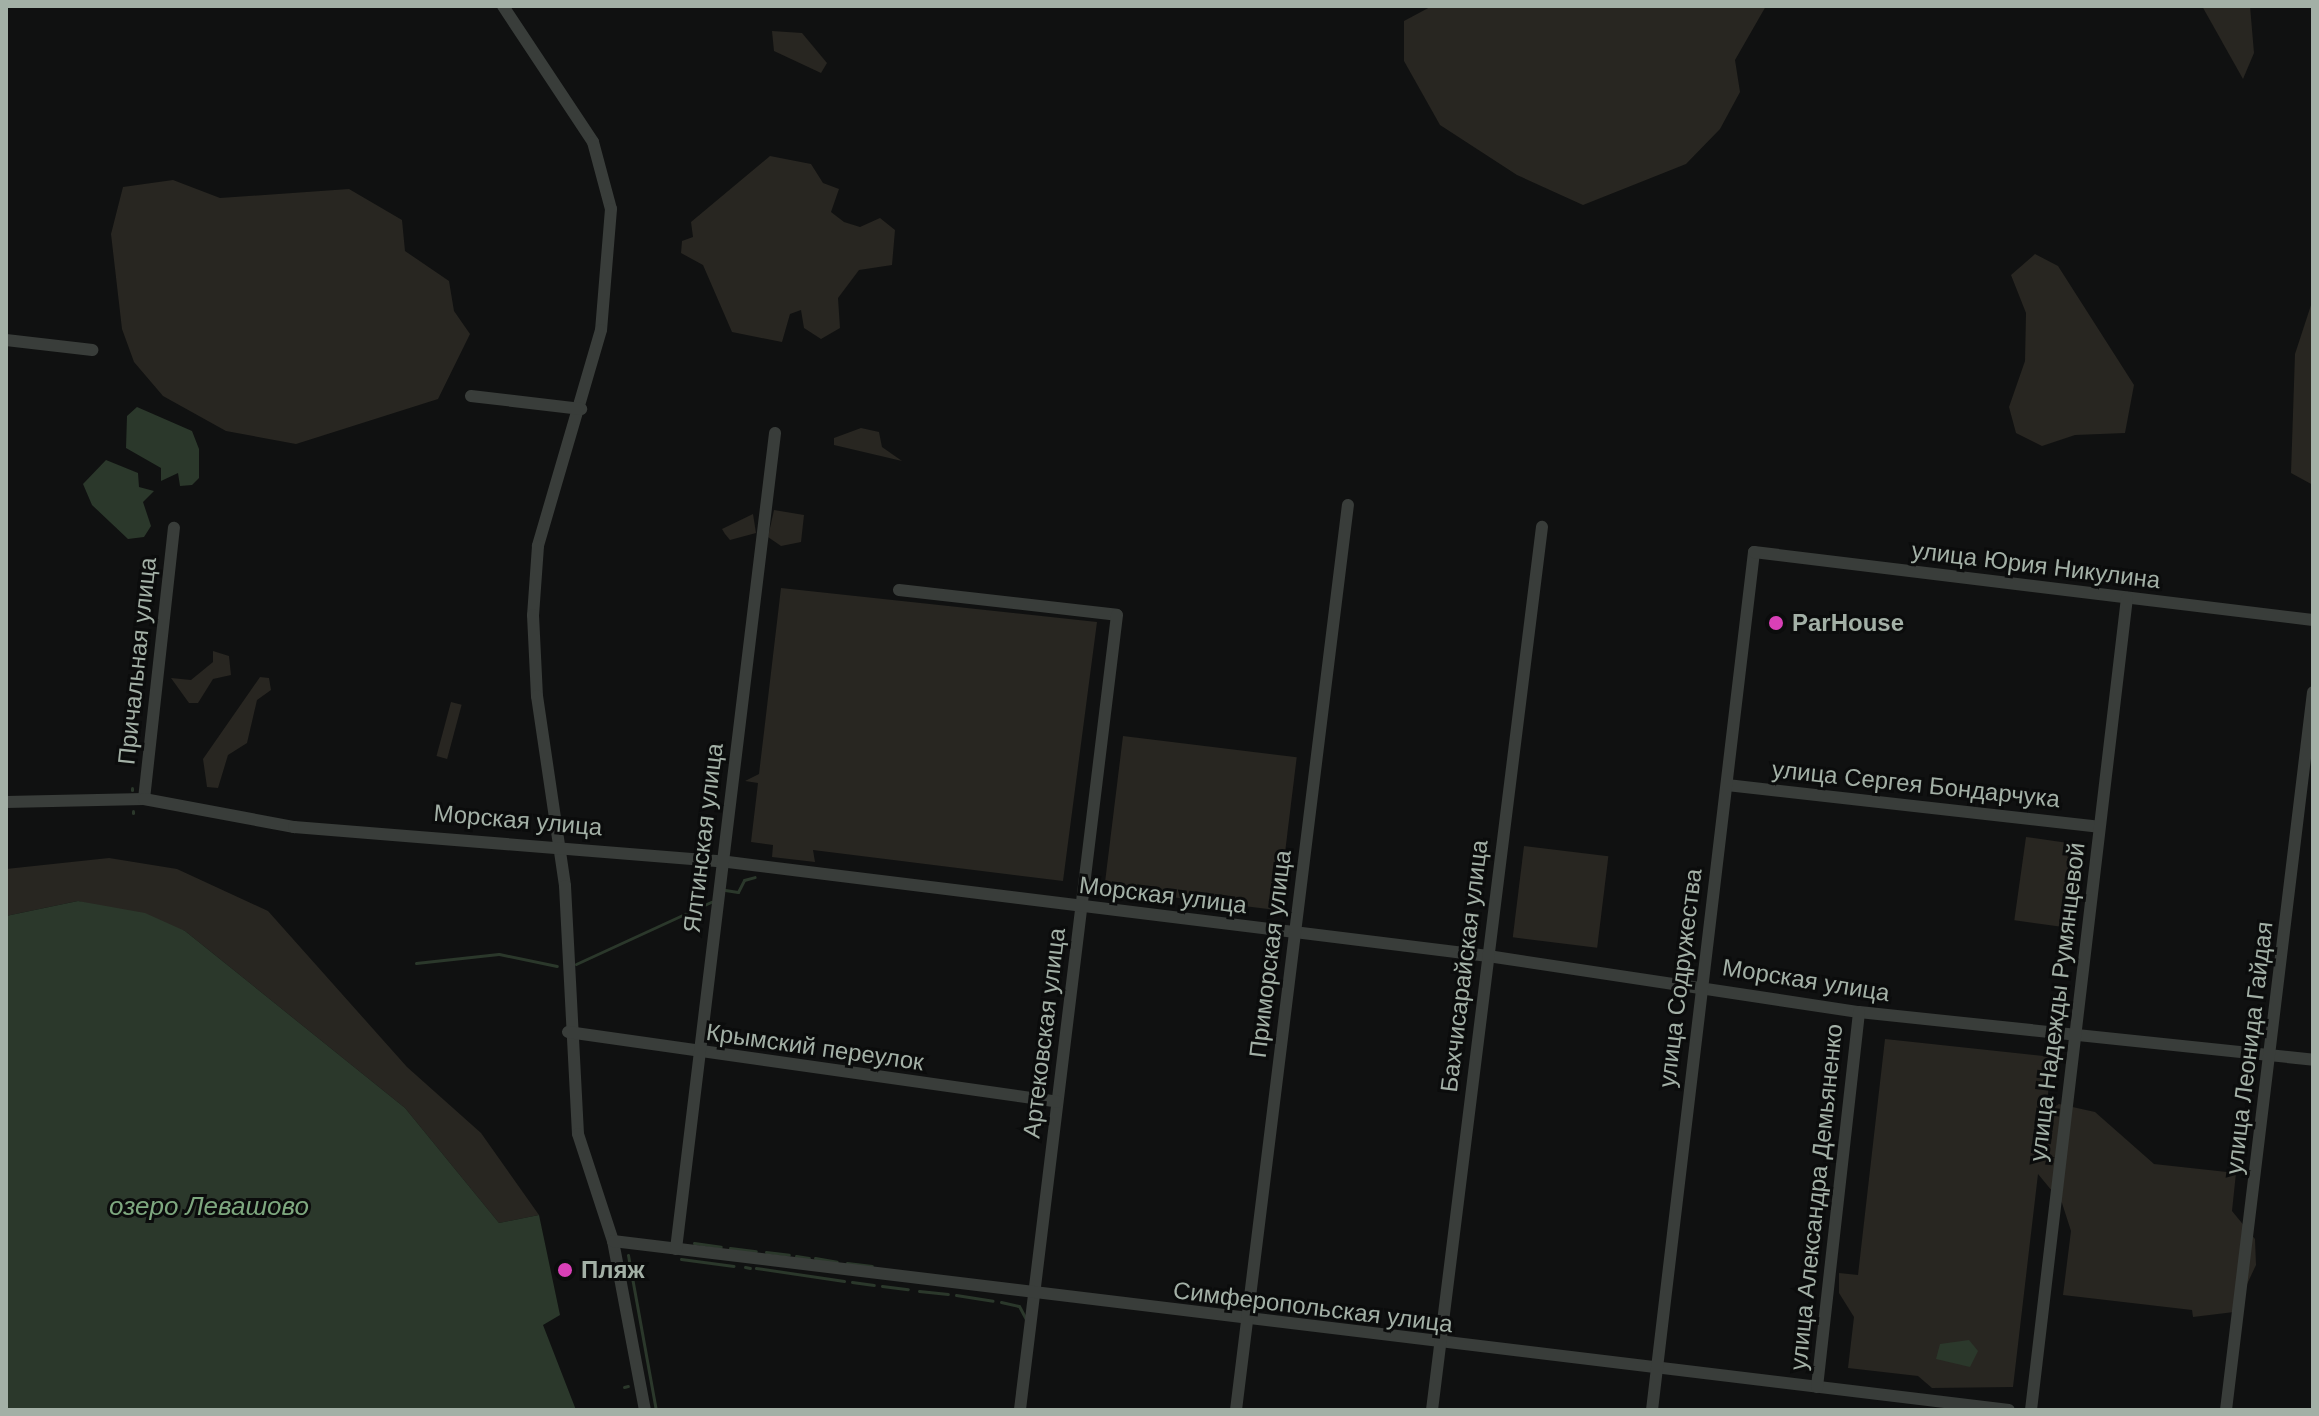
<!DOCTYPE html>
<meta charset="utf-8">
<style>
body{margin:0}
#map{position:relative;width:2319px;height:1416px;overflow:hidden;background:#101111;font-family:Arial,sans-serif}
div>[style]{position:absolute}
.green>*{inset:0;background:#282621;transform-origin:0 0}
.water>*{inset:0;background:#2b382b}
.stream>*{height:3px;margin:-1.5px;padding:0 1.5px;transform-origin:1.5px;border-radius:1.5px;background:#2b382b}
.minor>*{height:12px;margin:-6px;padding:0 6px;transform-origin:6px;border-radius:6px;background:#393d3a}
.dots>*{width:22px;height:22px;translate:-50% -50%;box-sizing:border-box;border:4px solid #0b0c0c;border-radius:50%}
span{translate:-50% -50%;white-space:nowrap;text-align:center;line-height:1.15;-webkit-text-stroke:6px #0b0c0c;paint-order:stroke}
.street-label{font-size:24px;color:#a3b0a6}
.poi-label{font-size:24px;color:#a3b0a6;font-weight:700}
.left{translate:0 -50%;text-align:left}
.water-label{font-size:26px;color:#7ea87f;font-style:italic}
.frame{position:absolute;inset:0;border:8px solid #a3b0a6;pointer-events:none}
</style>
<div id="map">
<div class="green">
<i style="clip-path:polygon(1432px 6px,1766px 6px,1735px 60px,1740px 92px,1720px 129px,1686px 164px,1583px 205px,1517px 175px,1440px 125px,1404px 61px,1404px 21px)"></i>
<i style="clip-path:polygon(2202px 6px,2250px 6px,2254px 53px,2243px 79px)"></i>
<i style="clip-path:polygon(772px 31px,802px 33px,827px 63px,821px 73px,774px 51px)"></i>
<i style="clip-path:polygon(770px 156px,811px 164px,823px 183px,839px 189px,831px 212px,844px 222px,860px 227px,880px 218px,895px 230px,892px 265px,859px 270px,838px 298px,840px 328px,821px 339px,804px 328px,801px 310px,790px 314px,782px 342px,732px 332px,703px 265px,681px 253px,682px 241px,693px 237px,691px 222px)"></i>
<i style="clip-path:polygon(173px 180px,220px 198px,349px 189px,402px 220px,405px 251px,449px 281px,454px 311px,470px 334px,438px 399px,296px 444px,226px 431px,163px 396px,134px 362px,122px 329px,111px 234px,123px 187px)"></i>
<i style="clip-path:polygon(2035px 254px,2058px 266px,2134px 385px,2125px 433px,2075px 435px,2042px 446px,2016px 433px,2009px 407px,2025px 361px,2026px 313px,2011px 275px)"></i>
<i style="clip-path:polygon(2313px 299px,2313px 485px,2291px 473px,2295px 354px)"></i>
<i style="clip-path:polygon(861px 428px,879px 432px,882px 447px,902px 461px,834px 445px,834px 438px)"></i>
<i style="clip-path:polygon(774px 510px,804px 515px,801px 542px,781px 546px,768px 537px)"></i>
<i style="clip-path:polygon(753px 514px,756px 533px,730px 540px,725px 534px,722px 529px)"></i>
<i style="clip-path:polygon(781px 588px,1097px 622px,1063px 881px,813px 850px,815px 862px,772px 857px,773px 845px,751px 842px,758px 783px,745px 781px,759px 774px)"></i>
<i style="clip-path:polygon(213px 651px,229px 656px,231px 675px,213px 679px,198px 703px,189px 703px,171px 678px,191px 680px,213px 662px)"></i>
<i style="clip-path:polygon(260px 677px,269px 678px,271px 690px,257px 700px,247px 743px,228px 755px,218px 788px,207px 787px,203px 759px)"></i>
<i style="left:451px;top:702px;width:11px;height:56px;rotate:15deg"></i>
<i style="left:1123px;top:736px;width:175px;height:154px;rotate:7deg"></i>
<i style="left:2026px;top:837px;width:53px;height:84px;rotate:8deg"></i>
<i style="left:1524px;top:846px;width:85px;height:92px;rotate:7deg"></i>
<i style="clip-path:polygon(109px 858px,177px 869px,268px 911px,407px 1067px,481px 1133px,539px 1215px,499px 1223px,405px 1108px,185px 931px,78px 901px,6px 916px,6px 869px)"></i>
<i style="clip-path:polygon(1885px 1039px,2052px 1057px,2046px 1112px,2059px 1104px,2095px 1112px,2154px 1164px,2236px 1173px,2232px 1211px,2255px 1239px,2256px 1265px,2234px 1312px,2193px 1317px,2192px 1310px,2063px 1295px,2071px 1231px,2062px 1203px,2038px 1174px,2013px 1387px,1932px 1388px,1918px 1376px,1848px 1368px,1854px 1317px,1839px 1293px,1839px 1273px,1858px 1275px)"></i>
</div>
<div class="water">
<i style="clip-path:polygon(137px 407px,192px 431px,199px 449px,199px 478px,192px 485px,180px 486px,178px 473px,161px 481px,161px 468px,126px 448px,127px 416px)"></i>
<i style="clip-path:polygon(106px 460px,138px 473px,139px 487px,154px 491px,143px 502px,151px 526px,144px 537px,128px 539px,92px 505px,83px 484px)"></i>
<i style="clip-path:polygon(78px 901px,145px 913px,185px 931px,405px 1108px,499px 1223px,539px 1215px,560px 1315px,543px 1325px,576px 1410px,6px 1410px,6px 916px)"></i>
<i style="clip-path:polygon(1969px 1340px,1978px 1351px,1970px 1367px,1936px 1359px,1940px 1344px)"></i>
</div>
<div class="stream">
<i style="left:132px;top:790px;width:2px;rotate:-90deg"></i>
<i style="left:133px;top:813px;width:2px;rotate:-90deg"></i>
<i style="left:725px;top:890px;width:13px;rotate:9deg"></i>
<i style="left:738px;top:892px;width:13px;rotate:-63deg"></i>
<i style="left:744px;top:880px;width:11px;rotate:-15deg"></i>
<i style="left:416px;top:963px;width:83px;rotate:-6.2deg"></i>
<i style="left:499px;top:954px;width:59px;rotate:11.7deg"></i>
<i style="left:576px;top:964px;width:149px;rotate:-24.7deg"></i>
<i style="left:694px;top:1243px;width:27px;rotate:8deg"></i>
<i style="left:730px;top:1248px;width:26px;rotate:7deg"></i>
<i style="left:766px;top:1252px;width:23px;rotate:7deg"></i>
<i style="left:628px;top:1255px;width:158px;rotate:79.8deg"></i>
<i style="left:796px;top:1256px;width:13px;rotate:9deg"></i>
<i style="left:815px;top:1258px;width:22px;rotate:10deg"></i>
<i style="left:681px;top:1259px;width:53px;rotate:7.5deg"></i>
<i style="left:847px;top:1263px;width:25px;rotate:7deg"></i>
<i style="left:745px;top:1267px;width:5px;rotate:11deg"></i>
<i style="left:756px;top:1268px;width:89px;rotate:8.4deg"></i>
<i style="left:852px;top:1282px;width:22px;rotate:8deg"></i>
<i style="left:882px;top:1286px;width:26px;rotate:7deg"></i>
<i style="left:919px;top:1291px;width:29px;rotate:6deg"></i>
<i style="left:956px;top:1295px;width:37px;rotate:9deg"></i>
<i style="left:1001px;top:1302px;width:18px;rotate:13deg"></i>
<i style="left:1019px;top:1306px;width:15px;rotate:62deg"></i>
<i style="left:624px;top:1387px;width:4px;rotate:-14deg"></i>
</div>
<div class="minor">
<i style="left:503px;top:6px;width:163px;rotate:56.5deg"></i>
<i style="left:593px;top:142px;width:69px;rotate:75deg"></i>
<i style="left:611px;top:209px;width:121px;rotate:94.7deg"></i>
<i style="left:601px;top:330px;width:225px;rotate:106.3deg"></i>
<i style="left:538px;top:546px;width:69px;rotate:94.1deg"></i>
<i style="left:533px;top:615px;width:81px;rotate:87.2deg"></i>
<i style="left:537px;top:696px;width:192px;rotate:81.6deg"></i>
<i style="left:565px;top:886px;width:248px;rotate:87deg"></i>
<i style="left:578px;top:1134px;width:113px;rotate:71.9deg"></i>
<i style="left:613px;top:1241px;width:172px;rotate:79.3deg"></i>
<i style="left:6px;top:340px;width:87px;rotate:6.6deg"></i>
<i style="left:471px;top:396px;width:111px;rotate:6.7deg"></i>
<i style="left:899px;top:590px;width:219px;rotate:6.5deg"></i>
<i style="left:1117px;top:615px;width:801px;rotate:96.96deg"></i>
<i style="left:1727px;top:785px;width:374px;rotate:6.4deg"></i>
<i style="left:144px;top:799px;width:273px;rotate:-83.7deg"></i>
<i style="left:6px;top:802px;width:138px;rotate:-1.2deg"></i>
<i style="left:144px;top:799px;width:153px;rotate:10.6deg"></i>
<i style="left:294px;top:827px;width:427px;rotate:4.6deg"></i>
<i style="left:720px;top:861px;width:774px;rotate:7.05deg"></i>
<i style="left:1488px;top:956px;width:375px;rotate:8.6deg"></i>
<i style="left:1859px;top:1012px;width:457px;rotate:6deg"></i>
<i style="left:568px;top:1032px;width:494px;rotate:8.1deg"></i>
<i style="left:613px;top:1241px;width:1406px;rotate:6.9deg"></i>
<i style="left:676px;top:1249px;width:822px;rotate:-83.08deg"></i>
<i style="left:1817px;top:1387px;width:377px;rotate:-83.6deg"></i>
<i style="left:1236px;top:1410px;width:912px;rotate:-82.95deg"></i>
<i style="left:1432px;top:1410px;width:890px;rotate:-82.9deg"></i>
<i style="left:1652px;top:1410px;width:864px;rotate:-83.22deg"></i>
<i style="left:1754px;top:552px;width:563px;rotate:6.94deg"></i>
<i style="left:2031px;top:1410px;width:818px;rotate:-83.26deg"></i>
<i style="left:2226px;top:1410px;width:723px;rotate:-83.09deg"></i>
</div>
<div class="dots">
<i style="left:1776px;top:623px;background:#d940b7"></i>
<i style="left:565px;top:1270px;background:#d940b7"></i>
</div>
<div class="street-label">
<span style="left:2036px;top:565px;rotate:7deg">улица Юрия Никулина</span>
<span style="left:137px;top:661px;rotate:-84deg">Причальная улица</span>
<span style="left:1916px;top:784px;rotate:6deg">улица Сергея Бондарчука</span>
<span style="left:518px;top:820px;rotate:5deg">Морская улица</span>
<span style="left:703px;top:838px;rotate:-83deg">Ялтинская улица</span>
<span style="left:1163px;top:895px;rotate:7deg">Морская улица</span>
<span style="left:1270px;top:954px;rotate:-83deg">Приморская улица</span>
<span style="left:1464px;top:966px;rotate:-83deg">Бахчисарайская улица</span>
<span style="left:1680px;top:978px;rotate:-83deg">улица Содружества</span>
<span style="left:1806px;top:980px;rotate:9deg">Морская улица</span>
<span style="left:2057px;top:1002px;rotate:-83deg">улица Надежды Румянцевой</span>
<span style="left:1044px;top:1033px;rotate:-83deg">Артековская улица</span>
<span style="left:815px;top:1047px;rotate:8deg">Крымский переулок</span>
<span style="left:2249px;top:1048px;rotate:-83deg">улица Леонида Гайдая</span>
<span style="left:1816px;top:1197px;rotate:-84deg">улица Александра Демьяненко</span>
<span style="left:1313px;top:1307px;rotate:7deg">Симферопольская улица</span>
</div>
<div class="poi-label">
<span class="left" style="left:1792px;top:623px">ParHouse</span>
<span class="left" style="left:581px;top:1270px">Пляж</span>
</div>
<div class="water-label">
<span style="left:209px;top:1207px">озеро Левашово</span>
</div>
<div class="frame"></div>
</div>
